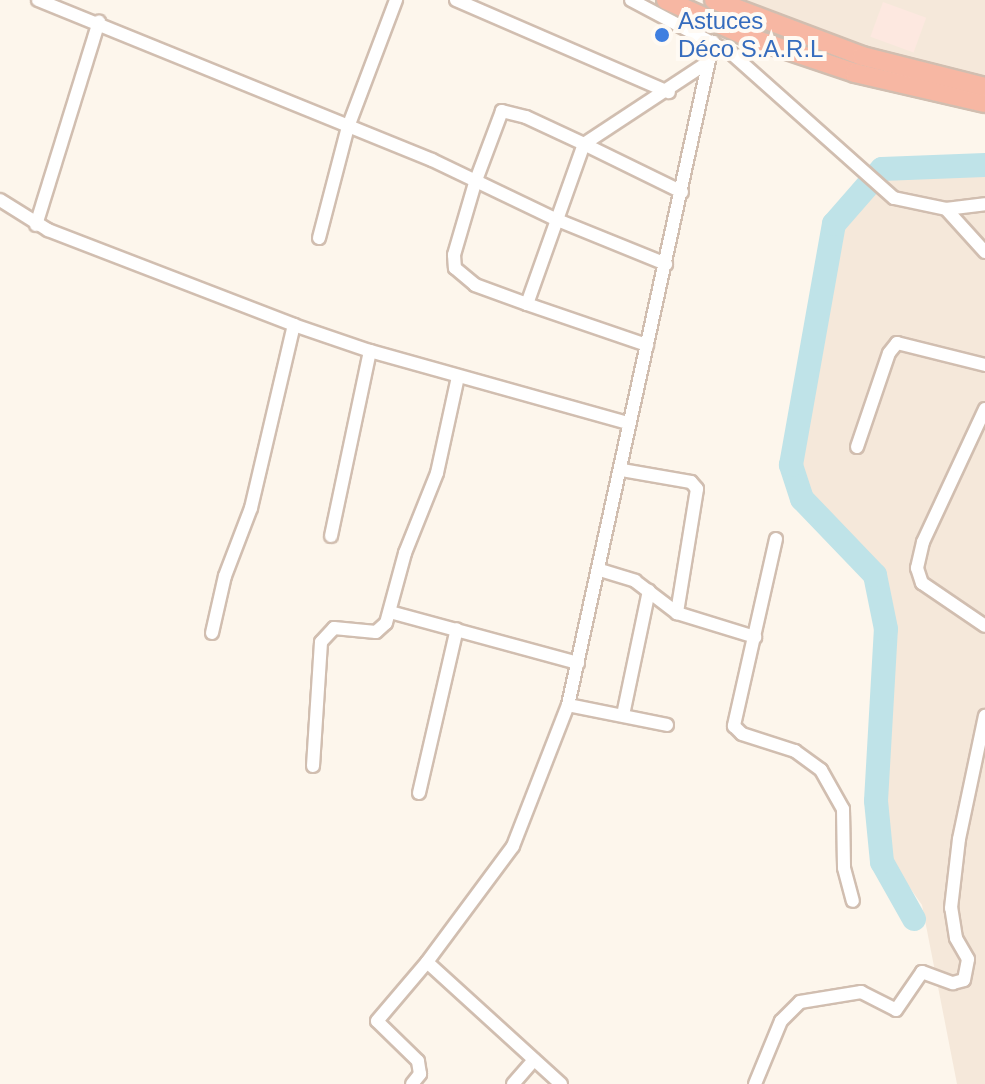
<!DOCTYPE html>
<meta charset="utf-8">
<style>
body{margin:0}
#map{position:relative;width:985px;height:1084px;overflow:hidden;background:#fdf6ec;font-family:Helvetica,sans-serif}
div>[style]{position:absolute}
.residential>*{inset:0;background:#f5e8da}
.commercial>*{inset:0;background:#fde8e0;transform-origin:0 0}
.river>*{height:24px;margin:-12px;padding:0 12px;transform-origin:12px;border-radius:12px;background:#bfe3e8}
.roads{filter:drop-shadow(2px 0 #d1beb0) drop-shadow(-2px 0 #d1beb0) drop-shadow(0 2px #d1beb0) drop-shadow(0 -2px #d1beb0)}
.minor>*{height:12px;margin:-6px;padding:0 6px;transform-origin:6px;border-radius:6px;background:#fff}
.highway>*{height:18px;margin:-9px;padding:0 9px;transform-origin:9px;border-radius:9px;background:#f7b7a3}
.dots>*{width:22px;height:22px;translate:-50% -50%;box-sizing:border-box;border:4px solid #fffaf3;border-radius:50%}
span{translate:-50% -50%;white-space:nowrap;text-align:center;line-height:1.15;-webkit-text-stroke:8px #fffaf3;paint-order:stroke}
.shop-label{font-size:24px;color:#366cbe}
.left{translate:0 -50%;text-align:left}
</style>
<div id="map">
<div class="residential">
<i style="clip-path:polygon(732px 0,985px 0,985px 77px,863px 49px)"></i>
<i style="clip-path:polygon(985px 173px,985px 1084px,957px 1084px,922px 905px,891px 861px,885px 801px,896px 630px,883px 571px,811px 495px,800px 464px,842px 228px,886px 178px)"></i>
</div>
<div class="commercial">
<i style="left:883px;top:2px;width:46px;height:37px;rotate:20deg"></i>
</div>
<div class="river">
<i style="left:914px;top:919px;width:65px;rotate:-119.3deg"></i>
<i style="left:882px;top:862px;width:61px;rotate:-95.6deg"></i>
<i style="left:876px;top:801px;width:172px;rotate:-86.7deg"></i>
<i style="left:886px;top:629px;width:55px;rotate:-101.5deg"></i>
<i style="left:875px;top:575px;width:105px;rotate:-133.8deg"></i>
<i style="left:802px;top:499px;width:36px;rotate:-108deg"></i>
<i style="left:791px;top:465px;width:245px;rotate:-79.9deg"></i>
<i style="left:834px;top:224px;width:73px;rotate:-48.9deg"></i>
<i style="left:882px;top:169px;width:103px;rotate:-2.2deg"></i>
</div>
<div class="roads">
<div class="minor">
<i style="left:38px;top:0;width:425px;rotate:22.1deg"></i>
<i style="left:432px;top:160px;width:136px;rotate:25.6deg"></i>
<i style="left:555px;top:219px;width:120px;rotate:22.1deg"></i>
<i style="left:456px;top:0;width:232px;rotate:23.4deg"></i>
<i style="left:631px;top:0;width:113px;rotate:27.9deg"></i>
<i style="left:731px;top:53px;width:218px;rotate:41.7deg"></i>
<i style="left:894px;top:198px;width:53px;rotate:11.9deg"></i>
<i style="left:946px;top:209px;width:39px;rotate:-7deg"></i>
<i style="left:682px;top:192px;width:109px;rotate:-153.9deg"></i>
<i style="left:584px;top:144px;width:64px;rotate:-155deg"></i>
<i style="left:526px;top:117px;width:25px;rotate:-166deg"></i>
<i style="left:502px;top:111px;width:77px;rotate:110.6deg"></i>
<i style="left:475px;top:183px;width:75px;rotate:106.3deg"></i>
<i style="left:454px;top:255px;width:13px;rotate:86deg"></i>
<i style="left:455px;top:268px;width:26px;rotate:40deg"></i>
<i style="left:475px;top:285px;width:55px;rotate:20.1deg"></i>
<i style="left:527px;top:304px;width:170px;rotate:-70.4deg"></i>
<i style="left:584px;top:144px;width:147px;rotate:-33.4deg"></i>
<i style="left:0;top:200px;width:57px;rotate:32deg"></i>
<i style="left:48px;top:230px;width:264px;rotate:21.1deg"></i>
<i style="left:946px;top:209px;width:58px;rotate:47.8deg"></i>
<i style="left:36px;top:225px;width:213px;rotate:-72.8deg"></i>
<i style="left:319px;top:238px;width:115px;rotate:-75.4deg"></i>
<i style="left:348px;top:127px;width:136px;rotate:-69.3deg"></i>
<i style="left:527px;top:304px;width:127px;rotate:18.9deg"></i>
<i style="left:985px;top:409px;width:147px;rotate:115deg"></i>
<i style="left:923px;top:542px;width:27px;rotate:103deg"></i>
<i style="left:917px;top:568px;width:16px;rotate:72deg"></i>
<i style="left:922px;top:583px;width:76px;rotate:34.3deg"></i>
<i style="left:857px;top:447px;width:99px;rotate:-71.2deg"></i>
<i style="left:889px;top:353px;width:13px;rotate:-51deg"></i>
<i style="left:897px;top:343px;width:91px;rotate:14deg"></i>
<i style="left:622px;top:470px;width:70px;rotate:9.9deg"></i>
<i style="left:691px;top:482px;width:9px;rotate:49deg"></i>
<i style="left:697px;top:489px;width:126px;rotate:99.2deg"></i>
<i style="left:331px;top:536px;width:189px;rotate:-78.1deg"></i>
<i style="left:370px;top:351px;width:268px;rotate:15.6deg"></i>
<i style="left:776px;top:539px;width:192px;rotate:102.7deg"></i>
<i style="left:734px;top:726px;width:11px;rotate:45deg"></i>
<i style="left:742px;top:734px;width:56px;rotate:17.8deg"></i>
<i style="left:795px;top:751px;width:32px;rotate:36deg"></i>
<i style="left:821px;top:770px;width:45px;rotate:60.6deg"></i>
<i style="left:843px;top:809px;width:59px;rotate:89deg"></i>
<i style="left:844px;top:868px;width:34px;rotate:75deg"></i>
<i style="left:600px;top:570px;width:37px;rotate:17deg"></i>
<i style="left:635px;top:581px;width:53px;rotate:37.3deg"></i>
<i style="left:677px;top:613px;width:82px;rotate:17.1deg"></i>
<i style="left:390px;top:612px;width:195px;rotate:15.2deg"></i>
<i style="left:212px;top:633px;width:58px;rotate:-77.2deg"></i>
<i style="left:225px;top:576px;width:73px;rotate:-69.1deg"></i>
<i style="left:251px;top:508px;width:188px;rotate:-76.8deg"></i>
<i style="left:294px;top:325px;width:80px;rotate:18.9deg"></i>
<i style="left:568px;top:705px;width:101px;rotate:11.4deg"></i>
<i style="left:623px;top:715px;width:127px;rotate:-78.2deg"></i>
<i style="left:313px;top:766px;width:124px;rotate:-86.3deg"></i>
<i style="left:321px;top:642px;width:19px;rotate:-47deg"></i>
<i style="left:334px;top:628px;width:42px;rotate:5.4deg"></i>
<i style="left:376px;top:632px;width:13px;rotate:-42deg"></i>
<i style="left:386px;top:623px;width:73px;rotate:-74.8deg"></i>
<i style="left:405px;top:553px;width:86px;rotate:-68.2deg"></i>
<i style="left:437px;top:473px;width:98px;rotate:-77.7deg"></i>
<i style="left:419px;top:793px;width:168px;rotate:-77deg"></i>
<i style="left:412px;top:1084px;width:13px;rotate:-51deg"></i>
<i style="left:420px;top:1074px;width:13px;rotate:-99deg"></i>
<i style="left:418px;top:1061px;width:57px;rotate:-135.7deg"></i>
<i style="left:377px;top:1021px;width:77px;rotate:-49.7deg"></i>
<i style="left:513px;top:1084px;width:32px;rotate:-49deg"></i>
<i style="left:561px;top:1084px;width:181px;rotate:-137.7deg"></i>
<i style="left:427px;top:962px;width:144px;rotate:-53.4deg"></i>
<i style="left:513px;top:846px;width:151px;rotate:-68.7deg"></i>
<i style="left:568px;top:705px;width:679px;rotate:-77.66deg"></i>
<i style="left:755px;top:1084px;width:68px;rotate:-67.6deg"></i>
<i style="left:781px;top:1021px;width:27px;rotate:-45deg"></i>
<i style="left:800px;top:1002px;width:62px;rotate:-9.3deg"></i>
<i style="left:861px;top:992px;width:39px;rotate:27deg"></i>
<i style="left:896px;top:1010px;width:46px;rotate:-55.6deg"></i>
<i style="left:922px;top:972px;width:33px;rotate:20deg"></i>
<i style="left:953px;top:983px;width:11px;rotate:-15deg"></i>
<i style="left:964px;top:980px;width:21px;rotate:-79deg"></i>
<i style="left:968px;top:959px;width:24px;rotate:-120deg"></i>
<i style="left:956px;top:938px;width:30px;rotate:-99deg"></i>
<i style="left:951px;top:908px;width:69px;rotate:-83.4deg"></i>
<i style="left:959px;top:839px;width:126px;rotate:-78.1deg"></i>
</div>
<div class="highway">
<i style="left:666px;top:0;width:90px;rotate:24.3deg"></i>
<i style="left:748px;top:37px;width:113px;rotate:18.6deg"></i>
<i style="left:855px;top:73px;width:133px;rotate:13deg"></i>
<i style="left:714px;top:0;width:158px;rotate:20.7deg"></i>
<i style="left:862px;top:56px;width:127px;rotate:14.1deg"></i>
</div>
</div>
<div class="dots">
<i style="left:662px;top:35px;background:#3f7fe0"></i>
</div>
<div class="shop-label">
<span class="left" style="left:678px;top:35px">Astuces<br>Déco S.A.R.L</span>
</div>
</div>
